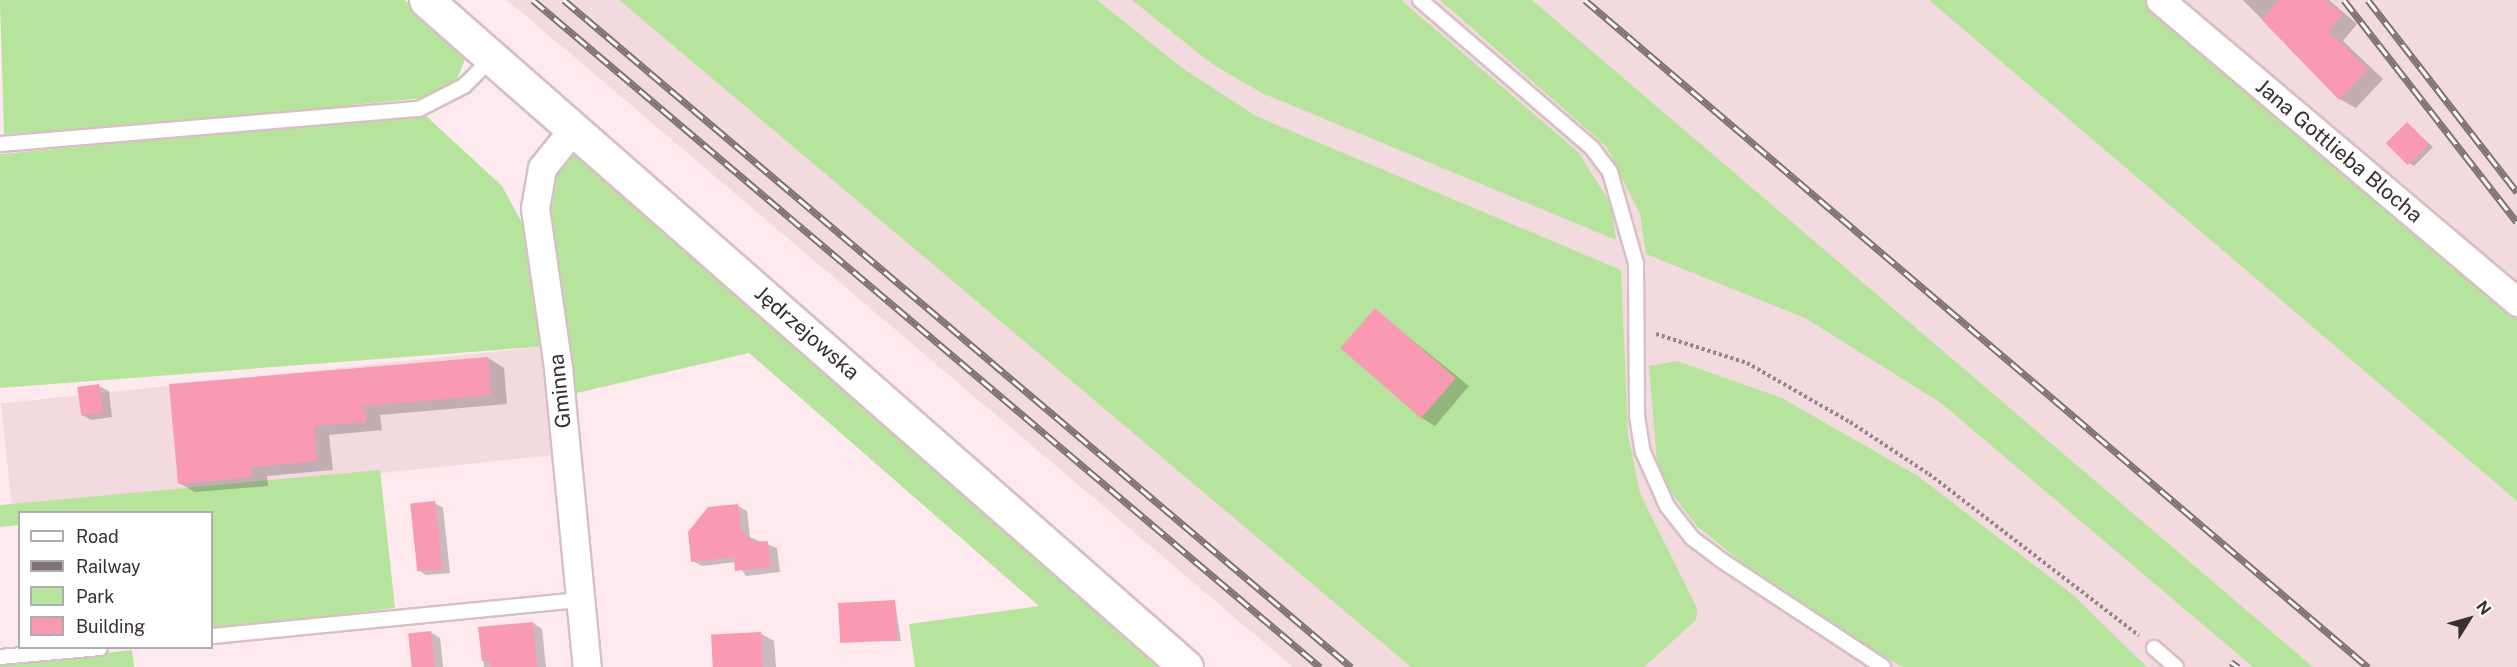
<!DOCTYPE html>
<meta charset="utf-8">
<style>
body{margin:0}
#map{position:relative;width:2517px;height:667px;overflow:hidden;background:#fde9ee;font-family:"Public Sans",sans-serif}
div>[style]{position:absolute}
.built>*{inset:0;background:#f3dadf;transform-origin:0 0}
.green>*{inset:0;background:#b7e49c}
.shadow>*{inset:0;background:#0003}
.building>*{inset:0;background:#fa99b2;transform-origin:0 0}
.path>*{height:4px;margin-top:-2px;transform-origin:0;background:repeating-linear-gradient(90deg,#95868a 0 3px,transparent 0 6px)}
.roads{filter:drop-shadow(2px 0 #d7c0c5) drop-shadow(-2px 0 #d7c0c5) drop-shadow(0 2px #d7c0c5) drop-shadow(0 -2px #d7c0c5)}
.service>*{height:14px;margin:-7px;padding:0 7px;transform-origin:7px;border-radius:7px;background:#fff}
.minor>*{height:27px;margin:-13.5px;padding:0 13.5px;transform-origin:13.5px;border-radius:13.5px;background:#fff}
.tertiary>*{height:33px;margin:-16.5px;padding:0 16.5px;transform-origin:16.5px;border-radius:16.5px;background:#fff}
.rail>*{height:7px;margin-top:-3.5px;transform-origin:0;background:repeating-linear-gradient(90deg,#fff 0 14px,#7f7275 0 28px);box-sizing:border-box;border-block:2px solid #7f7275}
span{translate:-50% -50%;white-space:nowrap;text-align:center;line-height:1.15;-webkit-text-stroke:6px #fff;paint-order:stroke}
.street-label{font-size:21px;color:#382f31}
.legend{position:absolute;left:18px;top:511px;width:195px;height:138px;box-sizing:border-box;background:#fff;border:2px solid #afacad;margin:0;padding:8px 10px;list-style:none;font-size:18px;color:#382f31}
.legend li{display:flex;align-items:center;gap:12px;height:30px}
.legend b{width:30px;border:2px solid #afacad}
.north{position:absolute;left:2439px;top:589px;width:60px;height:60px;-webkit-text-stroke:4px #fff;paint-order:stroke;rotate:53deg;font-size:16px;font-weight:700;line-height:24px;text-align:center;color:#382f31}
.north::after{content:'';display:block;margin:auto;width:21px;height:27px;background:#382f31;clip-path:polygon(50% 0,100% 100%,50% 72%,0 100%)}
</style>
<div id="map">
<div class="built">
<i style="clip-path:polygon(507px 0,2517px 0,2517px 667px,1293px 667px)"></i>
<i style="left:548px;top:346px;width:109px;height:550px;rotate:84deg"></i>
</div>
<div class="green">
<i style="clip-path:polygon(0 0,405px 0,467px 54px,456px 82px,423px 98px,110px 129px,4px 134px)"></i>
<i style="clip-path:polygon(619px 0,1097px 0,1185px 70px,1256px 116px,1621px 270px,1628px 434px,1640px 493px,1697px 608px,1696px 620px,1644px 667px,1411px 667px)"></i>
<i style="clip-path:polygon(1132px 0,1401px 0,1578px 152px,1612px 206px,1616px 240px,1262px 93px,1212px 64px)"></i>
<i style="clip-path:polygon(1440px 0,1532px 0,2313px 667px,2253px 667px,1941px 403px,1805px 318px,1646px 254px,1640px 214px,1606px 146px)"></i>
<i style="clip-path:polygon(1929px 0,2151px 0,2517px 310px,2517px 501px)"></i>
<i style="clip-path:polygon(425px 115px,502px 186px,522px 223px,548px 346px,0 388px,0 154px)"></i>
<i style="clip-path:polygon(572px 151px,584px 156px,1167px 667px,915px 667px,909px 624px,1039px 606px,749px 353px,568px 395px,545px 208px,554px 164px)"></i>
<i style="clip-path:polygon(1677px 361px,1782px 398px,1918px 476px,2073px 595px,2147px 667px,1903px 667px,1849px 636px,1740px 561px,1696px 525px,1667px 487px,1657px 462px,1649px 366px)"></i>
<i style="clip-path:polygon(380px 470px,395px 608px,212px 629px,212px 512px,20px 512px,19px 525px,0 527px,0 505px)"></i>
<i style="clip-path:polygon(132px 650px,134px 667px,0 667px,0 664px)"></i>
</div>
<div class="shadow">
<i style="clip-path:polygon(2243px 0,2329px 0,2357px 24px,2343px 41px,2383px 79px,2356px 108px,2340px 99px)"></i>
<i style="clip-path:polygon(2407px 124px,2433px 147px,2414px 166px,2409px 163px)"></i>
<i style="clip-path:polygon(1375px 310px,1469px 386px,1435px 426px,1422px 418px)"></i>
<i style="clip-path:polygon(488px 358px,504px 368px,507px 404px,380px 415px,382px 430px,329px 435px,333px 470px,267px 476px,268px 486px,195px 492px,179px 483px,171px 386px)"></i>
<i style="clip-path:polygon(99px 386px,109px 391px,112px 417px,91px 420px,81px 414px)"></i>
<i style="clip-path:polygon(435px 503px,443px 508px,450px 573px,426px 575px,418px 570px)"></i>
<i style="clip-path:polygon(738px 506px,747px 511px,750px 537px,777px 548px,780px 572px,746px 576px,736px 562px,702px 566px,693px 561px)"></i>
<i style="clip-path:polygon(895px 602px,901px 641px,842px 642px)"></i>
<i style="clip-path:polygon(533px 623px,542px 629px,546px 667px,484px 667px,480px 628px)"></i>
<i style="clip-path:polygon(430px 632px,440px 638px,443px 667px,413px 667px)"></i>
<i style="clip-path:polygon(760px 633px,774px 641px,776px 667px,714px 667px)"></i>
</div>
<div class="building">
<i style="clip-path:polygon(2278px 0,2325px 0,2342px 14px,2328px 31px,2368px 69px,2339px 100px,2262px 20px)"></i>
<i style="left:2407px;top:122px;width:31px;height:30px;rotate:45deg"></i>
<i style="left:1375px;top:308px;width:107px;height:53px;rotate:41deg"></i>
<i style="clip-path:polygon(488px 357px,491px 395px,364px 406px,366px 422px,314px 426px,317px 461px,251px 467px,252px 477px,178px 484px,169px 384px)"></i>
<i style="left:99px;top:384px;width:29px;height:22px;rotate:82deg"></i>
<i style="left:435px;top:501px;width:68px;height:25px;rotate:84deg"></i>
<i style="clip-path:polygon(738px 504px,741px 531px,755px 542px,768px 541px,771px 567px,735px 571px,734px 557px,691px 562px,688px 532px,708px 507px)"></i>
<i style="left:895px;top:600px;width:40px;height:57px;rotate:87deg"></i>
<i style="clip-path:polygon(533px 622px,537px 667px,491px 667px,490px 660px,482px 661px,478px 627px)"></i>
<i style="left:431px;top:631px;width:36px;height:23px;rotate:84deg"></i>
<i style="left:761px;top:632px;width:35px;height:50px;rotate:87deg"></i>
</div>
<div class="path">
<i style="left:1656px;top:334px;width:96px;rotate:17.7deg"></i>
<i style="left:1747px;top:363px;width:119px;rotate:29.8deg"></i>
<i style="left:1850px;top:422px;width:95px;rotate:33.4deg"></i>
<i style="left:1929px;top:474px;width:265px;rotate:37.6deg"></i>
</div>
<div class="roads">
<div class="service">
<i style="left:1420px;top:0;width:227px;rotate:40.7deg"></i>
<i style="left:1592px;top:148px;width:30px;rotate:53deg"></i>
<i style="left:1610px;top:172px;width:95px;rotate:74.1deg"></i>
<i style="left:1636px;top:263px;width:153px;rotate:89.6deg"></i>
<i style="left:1637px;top:416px;width:36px;rotate:81deg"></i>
<i style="left:1643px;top:452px;width:59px;rotate:66deg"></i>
<i style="left:1667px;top:506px;width:41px;rotate:52deg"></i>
<i style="left:1692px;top:538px;width:36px;rotate:37deg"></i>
<i style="left:1721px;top:560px;width:194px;rotate:33.4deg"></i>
<i style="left:0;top:144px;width:420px;rotate:-4.8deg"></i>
<i style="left:419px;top:109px;width:51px;rotate:-27.1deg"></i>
<i style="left:464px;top:86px;width:40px;rotate:-45deg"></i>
<i style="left:212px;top:636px;width:371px;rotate:-5.6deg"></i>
<i style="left:2154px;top:648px;width:29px;rotate:41deg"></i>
<i style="left:0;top:657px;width:100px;rotate:-5.1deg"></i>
</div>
<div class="minor">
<i style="left:2160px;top:0;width:468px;rotate:40.2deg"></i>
<i style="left:574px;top:128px;width:51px;rotate:128.7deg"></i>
<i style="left:542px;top:168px;width:41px;rotate:99.9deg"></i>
<i style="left:535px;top:208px;width:162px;rotate:81.8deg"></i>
<i style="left:558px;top:368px;width:300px;rotate:84.5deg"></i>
</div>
<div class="tertiary">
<i style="left:426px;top:0;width:1011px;rotate:41.27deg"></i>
</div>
</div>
<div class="rail">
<i style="left:533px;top:0;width:1032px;rotate:40.28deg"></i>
<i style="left:564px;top:0;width:1032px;rotate:40.28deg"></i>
<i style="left:1585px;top:0;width:1029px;rotate:40.43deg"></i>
<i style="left:2344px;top:0;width:281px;rotate:52.1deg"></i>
<i style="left:2368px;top:0;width:243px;rotate:52.2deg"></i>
<i style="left:2231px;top:662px;width:9px;rotate:36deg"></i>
</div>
<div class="street-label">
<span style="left:2339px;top:151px;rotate:40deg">Jana Gottlieba Blocha</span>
<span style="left:807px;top:333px;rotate:41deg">Jędrzejowska</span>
<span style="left:560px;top:391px;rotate:-96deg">Gminna</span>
</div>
<ul class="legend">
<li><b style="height:8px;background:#fff"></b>Road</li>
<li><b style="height:8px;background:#7f7275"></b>Railway</li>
<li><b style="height:16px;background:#b7e49c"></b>Park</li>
<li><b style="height:16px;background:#fa99b2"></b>Building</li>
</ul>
<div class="north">N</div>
</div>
